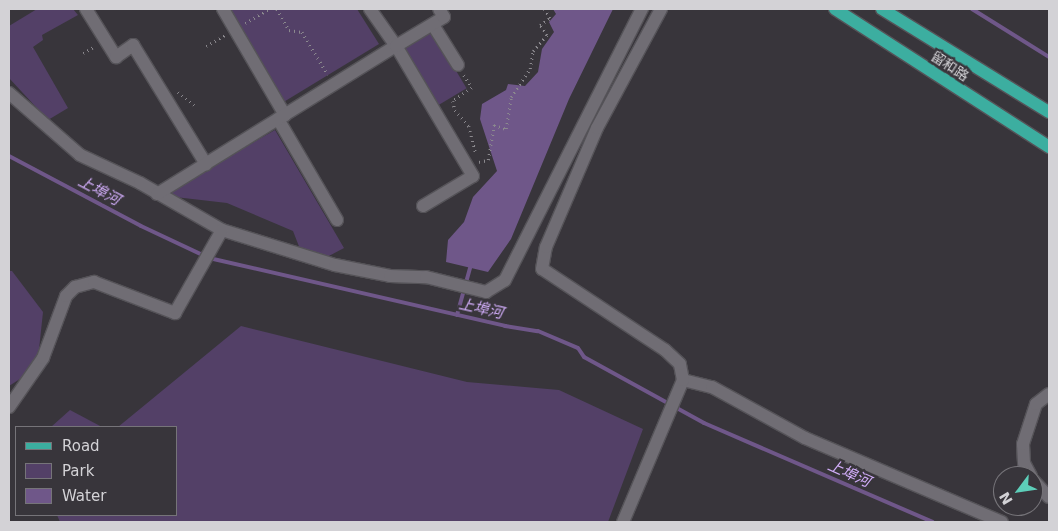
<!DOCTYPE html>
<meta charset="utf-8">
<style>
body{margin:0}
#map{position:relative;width:1058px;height:531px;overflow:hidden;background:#38353b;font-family:"DejaVu Sans","Noto Sans SC",sans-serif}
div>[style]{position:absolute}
.green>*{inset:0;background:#534067;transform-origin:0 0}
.water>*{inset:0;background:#6f5789}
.stream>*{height:4px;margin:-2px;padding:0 2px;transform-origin:2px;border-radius:2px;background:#6f5789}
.path>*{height:2.5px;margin-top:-1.25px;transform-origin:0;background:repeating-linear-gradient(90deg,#8b898e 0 1px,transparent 0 5px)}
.roads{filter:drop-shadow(1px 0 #555358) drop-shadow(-1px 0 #555358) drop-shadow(0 1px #555358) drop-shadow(0 -1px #555358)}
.minor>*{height:12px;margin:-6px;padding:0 6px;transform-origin:6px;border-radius:6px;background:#706d74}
.major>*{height:12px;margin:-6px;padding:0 6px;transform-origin:6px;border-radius:6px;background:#3caea0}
span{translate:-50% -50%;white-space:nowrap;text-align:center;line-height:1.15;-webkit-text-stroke:5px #38353b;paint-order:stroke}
.street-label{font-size:14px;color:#d3d2d6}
.water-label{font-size:15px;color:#d1adf9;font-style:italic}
.frame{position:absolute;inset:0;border:10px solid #d3d2d6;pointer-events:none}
.legend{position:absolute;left:15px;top:426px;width:162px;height:90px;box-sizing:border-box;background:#38353b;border:1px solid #767479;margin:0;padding:6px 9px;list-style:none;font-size:15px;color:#d3d2d6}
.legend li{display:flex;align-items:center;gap:10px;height:25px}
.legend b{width:25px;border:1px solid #767479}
.north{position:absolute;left:993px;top:466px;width:50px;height:50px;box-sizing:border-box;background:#38353b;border:1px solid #767479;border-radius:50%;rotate:239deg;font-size:14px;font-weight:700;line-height:20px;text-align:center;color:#d3d2d6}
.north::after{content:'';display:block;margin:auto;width:18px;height:22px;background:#5dceb9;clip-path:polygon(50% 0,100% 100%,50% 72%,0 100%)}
</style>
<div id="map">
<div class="green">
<i style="clip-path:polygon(37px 9px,73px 9px,78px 15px,42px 35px,43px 40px,33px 47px,68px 108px,48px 120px,9px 78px,9px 26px)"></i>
<i style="clip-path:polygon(225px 9px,357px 9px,379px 44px,282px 103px)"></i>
<i style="left:431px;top:29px;width:69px;height:36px;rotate:59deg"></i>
<i style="clip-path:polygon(275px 130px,344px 248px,327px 257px,300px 249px,293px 231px,227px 203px,175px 197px,169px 191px)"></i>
<i style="clip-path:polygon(9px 271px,12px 271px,43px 312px,37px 368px,9px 386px)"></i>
<i style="clip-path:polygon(241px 326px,467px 382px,559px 390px,643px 429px,608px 522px,60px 522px,57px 515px,176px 515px,176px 427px,118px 427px)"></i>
<i style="clip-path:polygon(70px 410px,102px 427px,51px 427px)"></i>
</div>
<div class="water">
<i style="clip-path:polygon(553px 9px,613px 9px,569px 99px,511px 239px,488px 272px,446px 262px,448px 240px,464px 222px,473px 197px,497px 171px,480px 119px,482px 104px,506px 90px,508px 84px,525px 86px,538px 72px,542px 49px,554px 32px,549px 22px,556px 14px)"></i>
</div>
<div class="stream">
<i style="left:972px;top:9px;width:91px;rotate:31.9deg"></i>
<i style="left:9px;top:156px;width:149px;rotate:27.9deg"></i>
<i style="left:141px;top:226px;width:75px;rotate:25.2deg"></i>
<i style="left:209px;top:258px;width:304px;rotate:12.9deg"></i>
<i style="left:505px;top:326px;width:33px;rotate:9deg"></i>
<i style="left:538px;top:331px;width:43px;rotate:23deg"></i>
<i style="left:578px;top:348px;width:11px;rotate:56deg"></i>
<i style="left:584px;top:357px;width:137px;rotate:28.8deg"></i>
<i style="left:704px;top:423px;width:249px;rotate:23.4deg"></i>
<i style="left:457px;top:315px;width:49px;rotate:-74.5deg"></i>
</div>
<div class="path">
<i style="left:277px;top:9px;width:24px;rotate:60deg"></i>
<i style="left:289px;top:30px;width:13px;rotate:9deg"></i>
<i style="left:302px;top:32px;width:50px;rotate:58.8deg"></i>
<i style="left:245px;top:23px;width:28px;rotate:-30deg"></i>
<i style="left:206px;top:46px;width:22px;rotate:-30deg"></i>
<i style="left:83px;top:53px;width:14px;rotate:-30deg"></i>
<i style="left:464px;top:75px;width:15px;rotate:58deg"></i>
<i style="left:472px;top:88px;width:23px;rotate:146deg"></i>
<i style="left:453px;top:101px;width:9px;rotate:77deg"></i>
<i style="left:455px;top:110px;width:21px;rotate:49deg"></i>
<i style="left:469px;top:126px;width:29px;rotate:76deg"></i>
<i style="left:178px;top:92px;width:21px;rotate:39deg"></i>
<i style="left:479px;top:162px;width:9px;rotate:-13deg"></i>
<i style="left:488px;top:160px;width:36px;rotate:-80deg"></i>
<i style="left:494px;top:125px;width:13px;rotate:18deg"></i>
<i style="left:506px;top:129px;width:32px;rotate:-81deg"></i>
<i style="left:511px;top:97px;width:34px;rotate:-56deg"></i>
<i style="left:530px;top:69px;width:18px;rotate:-81deg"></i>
<i style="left:533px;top:51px;width:21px;rotate:-49deg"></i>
<i style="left:547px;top:35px;width:12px;rotate:-125deg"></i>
<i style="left:540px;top:25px;width:12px;rotate:-35deg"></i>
<i style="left:550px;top:18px;width:11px;rotate:-124deg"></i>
</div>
<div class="roads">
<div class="minor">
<i style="left:86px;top:9px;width:57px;rotate:58deg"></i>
<i style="left:116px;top:57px;width:21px;rotate:-35deg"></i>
<i style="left:133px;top:45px;width:140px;rotate:58.5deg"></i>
<i style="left:223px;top:9px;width:123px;rotate:59.7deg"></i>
<i style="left:433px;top:25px;width:47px;rotate:58deg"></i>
<i style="left:9px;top:93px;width:94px;rotate:41.1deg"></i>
<i style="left:80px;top:155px;width:66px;rotate:25deg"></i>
<i style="left:140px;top:183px;width:95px;rotate:29.8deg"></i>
<i style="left:222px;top:230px;width:118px;rotate:17.2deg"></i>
<i style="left:335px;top:265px;width:56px;rotate:11.3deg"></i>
<i style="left:390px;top:276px;width:36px;rotate:2deg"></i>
<i style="left:426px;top:277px;width:62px;rotate:14deg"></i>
<i style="left:486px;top:292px;width:22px;rotate:-32deg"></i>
<i style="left:505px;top:280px;width:304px;rotate:-63.2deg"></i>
<i style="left:278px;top:119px;width:117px;rotate:59.7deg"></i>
<i style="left:157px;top:194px;width:281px;rotate:-31.8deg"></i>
<i style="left:396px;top:46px;width:45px;rotate:-125.1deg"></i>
<i style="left:423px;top:206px;width:58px;rotate:-31deg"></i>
<i style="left:473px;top:176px;width:151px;rotate:-120.6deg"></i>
<i style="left:396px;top:46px;width:56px;rotate:-31.1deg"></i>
<i style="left:444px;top:17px;width:9px;rotate:-122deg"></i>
<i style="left:683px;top:380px;width:30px;rotate:14deg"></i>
<i style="left:712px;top:387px;width:106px;rotate:28.7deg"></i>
<i style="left:805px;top:438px;width:214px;rotate:23.1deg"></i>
<i style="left:9px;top:407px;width:60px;rotate:-55.2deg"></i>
<i style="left:43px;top:358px;width:66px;rotate:-69.6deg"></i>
<i style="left:66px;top:296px;width:13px;rotate:-45deg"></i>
<i style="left:75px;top:287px;width:20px;rotate:-15deg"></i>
<i style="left:94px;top:282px;width:87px;rotate:20.9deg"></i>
<i style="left:175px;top:313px;width:95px;rotate:-60.5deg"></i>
<i style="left:1031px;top:476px;width:15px;rotate:-118deg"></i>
<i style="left:1024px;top:463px;width:19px;rotate:-93deg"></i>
<i style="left:1023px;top:444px;width:42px;rotate:-72deg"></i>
<i style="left:1036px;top:404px;width:16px;rotate:-38deg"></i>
<i style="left:1033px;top:480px;width:23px;rotate:47deg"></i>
<i style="left:623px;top:522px;width:154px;rotate:-67.1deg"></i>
<i style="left:683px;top:380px;width:16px;rotate:-101deg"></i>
<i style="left:680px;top:364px;width:21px;rotate:-137deg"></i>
<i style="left:665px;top:350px;width:147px;rotate:-146.6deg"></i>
<i style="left:542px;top:269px;width:22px;rotate:-80deg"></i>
<i style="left:546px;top:247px;width:129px;rotate:-66.8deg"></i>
<i style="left:597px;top:128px;width:135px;rotate:-61.7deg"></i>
</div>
<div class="major">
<i style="left:835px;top:9px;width:255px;rotate:32.8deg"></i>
<i style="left:882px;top:9px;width:196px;rotate:31.7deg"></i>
</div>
</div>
<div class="street-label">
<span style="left:950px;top:66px;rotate:33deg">留和路</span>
</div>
<div class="water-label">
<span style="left:99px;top:191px;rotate:28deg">上埠河</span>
<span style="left:481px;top:309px;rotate:13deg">上埠河</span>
<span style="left:849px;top:474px;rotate:24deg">上埠河</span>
</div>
<div class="frame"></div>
<ul class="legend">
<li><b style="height:6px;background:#3caea0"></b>Road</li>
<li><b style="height:14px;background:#534067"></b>Park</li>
<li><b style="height:14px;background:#6f5789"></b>Water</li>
</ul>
<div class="north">N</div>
</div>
